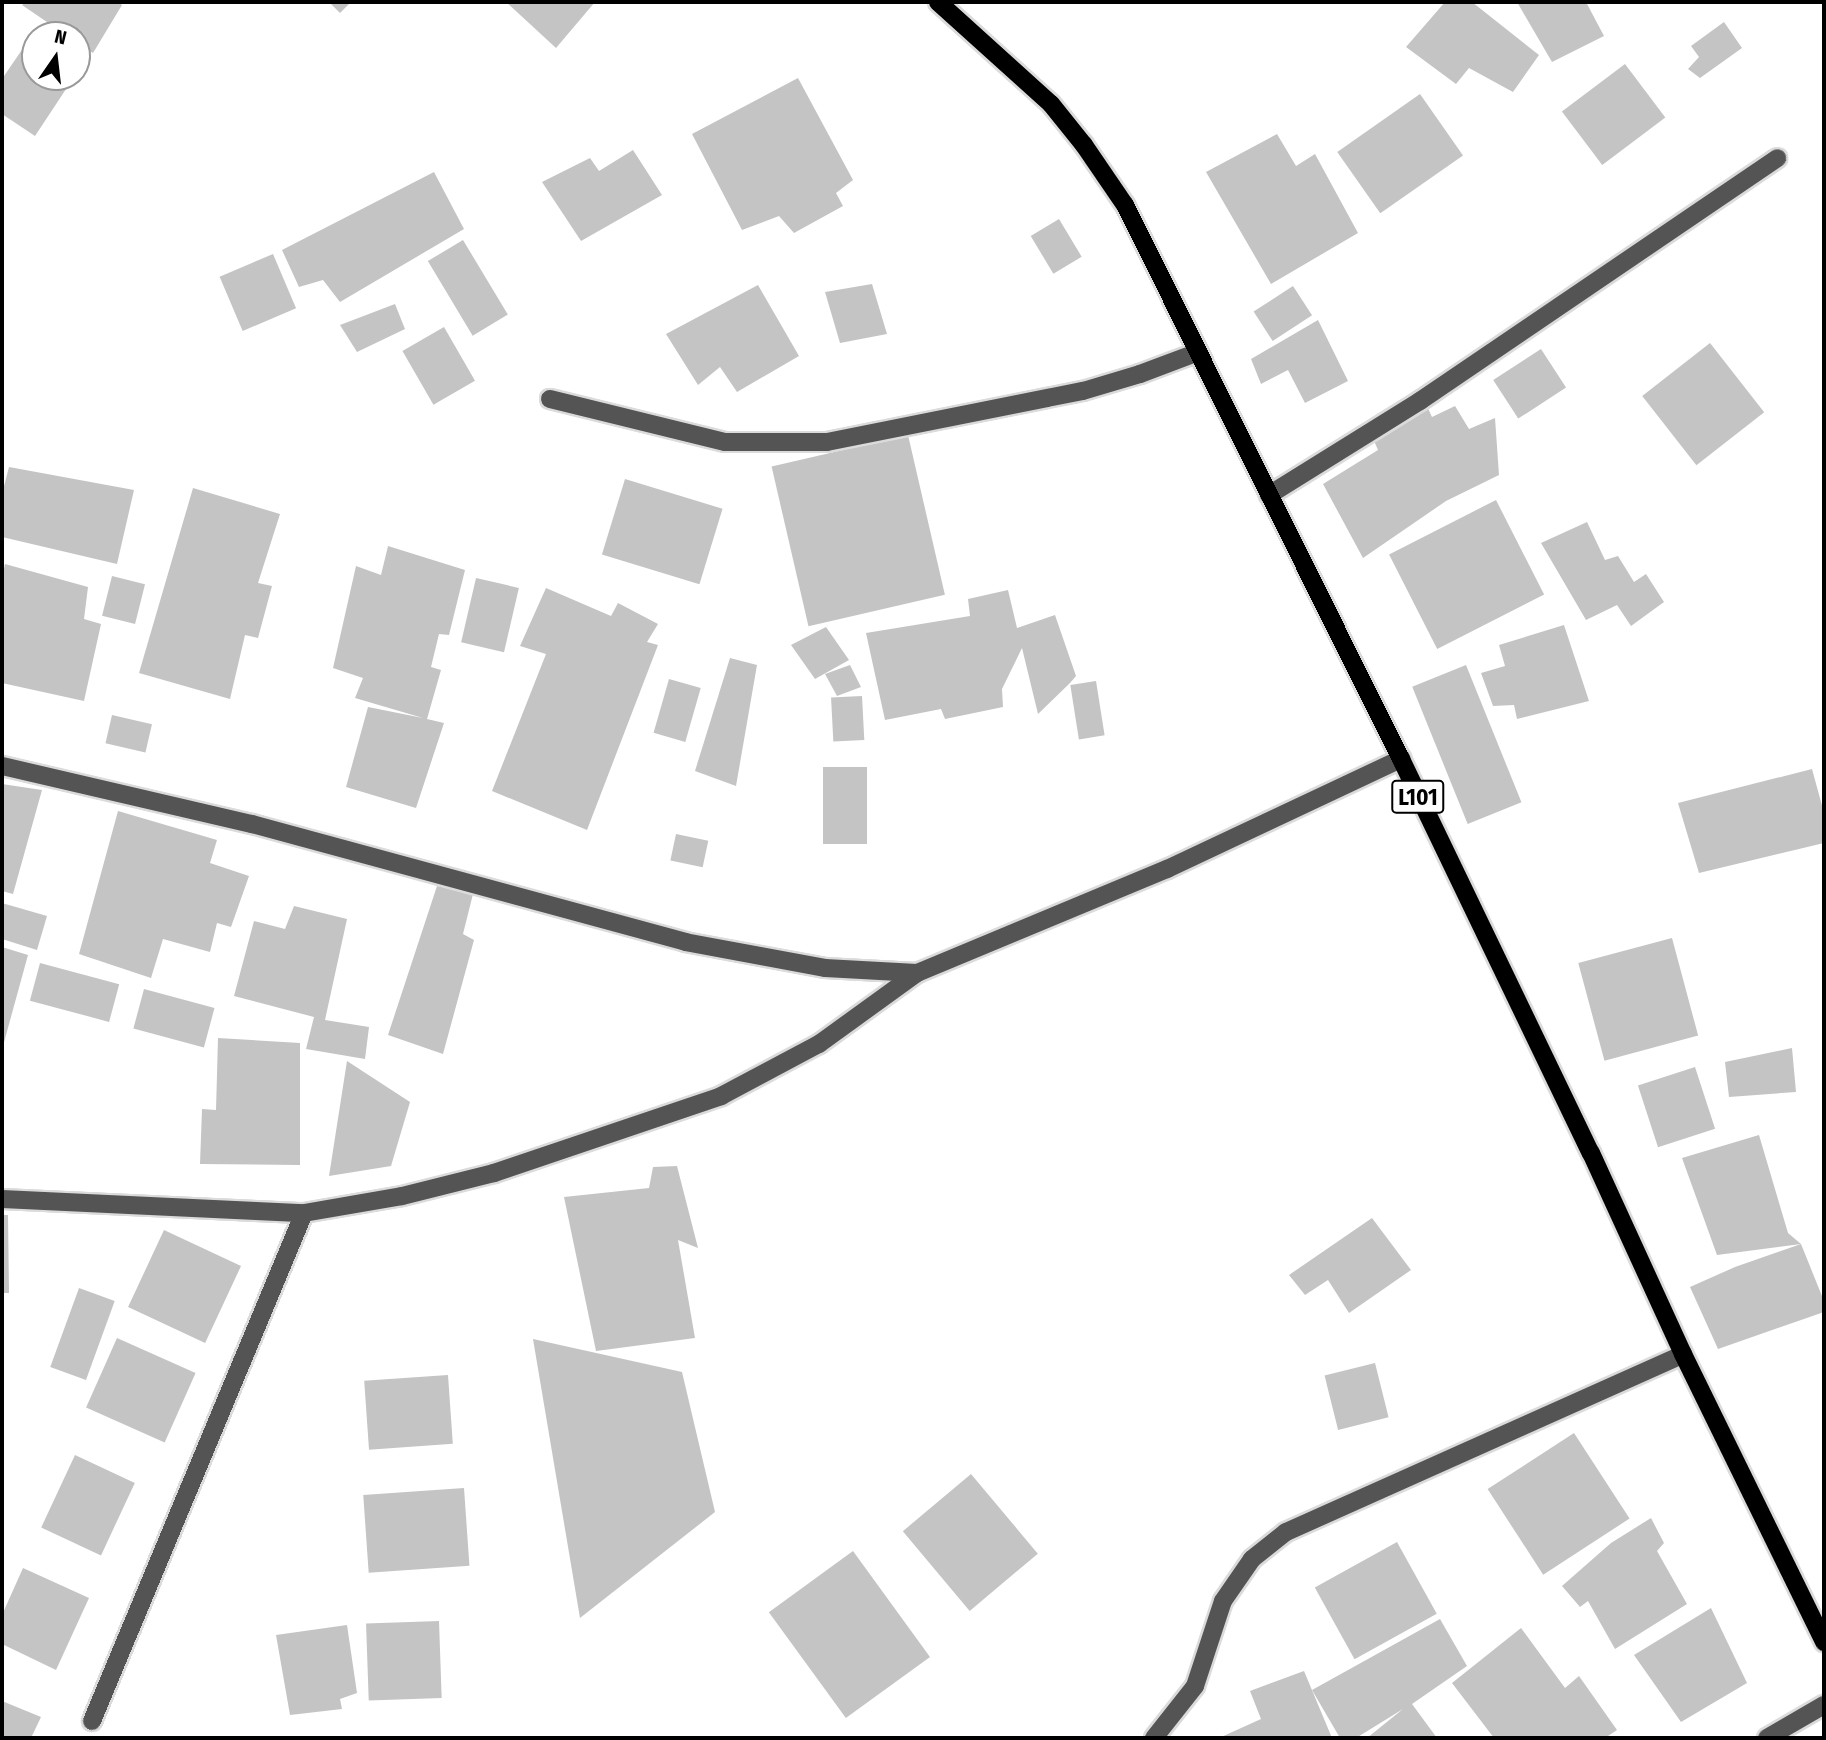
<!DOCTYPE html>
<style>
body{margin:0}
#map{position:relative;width:1826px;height:1740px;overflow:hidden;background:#fff;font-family:"Fira Sans Condensed",sans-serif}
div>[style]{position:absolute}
.building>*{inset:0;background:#c4c4c4;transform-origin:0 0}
.roads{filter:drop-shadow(2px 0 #dbdbdb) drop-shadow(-2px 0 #dbdbdb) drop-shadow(0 2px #dbdbdb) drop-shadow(0 -2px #dbdbdb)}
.minor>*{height:18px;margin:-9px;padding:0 9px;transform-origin:9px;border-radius:9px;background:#545454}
.major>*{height:18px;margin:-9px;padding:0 9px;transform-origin:9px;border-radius:9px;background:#000}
span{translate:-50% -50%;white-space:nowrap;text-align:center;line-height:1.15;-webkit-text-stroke:7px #fff;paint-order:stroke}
.shield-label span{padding:2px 5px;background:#fff;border:2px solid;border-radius:5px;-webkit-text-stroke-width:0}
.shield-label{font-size:23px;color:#000;font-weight:700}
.frame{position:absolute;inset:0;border:4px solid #000;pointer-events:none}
.north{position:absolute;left:21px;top:21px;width:70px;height:70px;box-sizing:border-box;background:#fff;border:2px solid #999;border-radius:50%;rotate:14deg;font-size:19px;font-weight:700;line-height:28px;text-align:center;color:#000}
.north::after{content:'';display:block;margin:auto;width:24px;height:32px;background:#000;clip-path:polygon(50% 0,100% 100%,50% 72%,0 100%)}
</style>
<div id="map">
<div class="building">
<i style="clip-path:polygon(26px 2px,118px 2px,122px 5px,93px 53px,77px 43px,77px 35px,66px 35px,22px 5px)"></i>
<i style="clip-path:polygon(329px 2px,351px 2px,340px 13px)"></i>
<i style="clip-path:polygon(506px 2px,595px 2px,556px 48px)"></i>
<i style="clip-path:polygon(1445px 2px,1472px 2px,1539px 55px,1513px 92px,1469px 68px,1456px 84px,1406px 47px)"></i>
<i style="clip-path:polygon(1517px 2px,1586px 2px,1604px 36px,1552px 62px)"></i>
<i style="clip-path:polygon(1724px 22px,1742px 48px,1700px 78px,1688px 69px,1699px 57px,1691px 46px)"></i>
<i style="clip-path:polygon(32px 35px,35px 37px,35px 77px,74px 77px,35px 136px,2px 114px,2px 79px)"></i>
<i style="left:1625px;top:64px;width:67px;height:79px;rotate:53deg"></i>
<i style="clip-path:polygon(798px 78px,853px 180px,836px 193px,843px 206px,794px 233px,779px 216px,742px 230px,692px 134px)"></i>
<i style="left:1420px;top:94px;width:75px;height:101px;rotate:55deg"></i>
<i style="clip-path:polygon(1277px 134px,1296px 166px,1315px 154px,1358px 233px,1271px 284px,1206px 172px)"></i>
<i style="clip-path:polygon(633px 150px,662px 195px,581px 241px,542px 182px,590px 158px,599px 171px)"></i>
<i style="clip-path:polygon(434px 172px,464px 229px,340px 302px,323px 280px,299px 287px,282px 250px)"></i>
<i style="left:1059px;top:219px;width:44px;height:33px;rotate:59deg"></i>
<i style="left:463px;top:240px;width:87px;height:41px;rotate:59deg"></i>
<i style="left:273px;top:254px;width:59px;height:58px;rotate:67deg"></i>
<i style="clip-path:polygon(872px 284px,887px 334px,840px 343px,825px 292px)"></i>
<i style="clip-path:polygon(758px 285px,799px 356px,737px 392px,720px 367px,698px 385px,666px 334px)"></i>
<i style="left:1293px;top:286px;width:35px;height:47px;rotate:57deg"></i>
<i style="clip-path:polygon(395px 304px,405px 329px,357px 352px,340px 325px)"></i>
<i style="clip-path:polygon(1318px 320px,1348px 381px,1305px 403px,1288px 370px,1261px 384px,1251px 359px)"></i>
<i style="left:444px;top:327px;width:62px;height:48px;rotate:60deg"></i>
<i style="left:1710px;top:343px;width:88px;height:86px;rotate:52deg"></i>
<i style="left:1541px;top:349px;width:46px;height:57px;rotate:57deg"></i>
<i style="clip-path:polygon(1425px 402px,1432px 417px,1455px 406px,1469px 429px,1495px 418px,1499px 475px,1446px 501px,1363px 558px,1323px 484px,1378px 450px,1371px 434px)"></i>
<i style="left:908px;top:435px;width:164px;height:140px;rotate:77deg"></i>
<i style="clip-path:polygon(9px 467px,134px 490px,117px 564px,2px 537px,2px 494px)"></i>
<i style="left:625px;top:479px;width:102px;height:79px;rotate:17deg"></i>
<i style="clip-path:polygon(193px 488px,280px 514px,258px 583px,272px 586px,258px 638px,245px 635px,230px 699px,139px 673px)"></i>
<i style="left:1496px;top:500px;width:106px;height:120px;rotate:63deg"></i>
<i style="clip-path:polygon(1587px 522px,1605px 560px,1618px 556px,1634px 582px,1646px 574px,1664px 602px,1631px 626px,1617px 605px,1586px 620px,1541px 543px)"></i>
<i style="clip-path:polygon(388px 546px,465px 570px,449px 635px,439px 634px,431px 667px,441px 670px,427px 719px,444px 723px,416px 808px,346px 787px,368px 707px,423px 718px,355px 698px,363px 678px,333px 668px,356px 566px,381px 575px)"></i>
<i style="clip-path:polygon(5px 564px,88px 587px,84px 619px,101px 624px,84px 701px,2px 683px,2px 578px)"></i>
<i style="left:112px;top:576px;width:34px;height:41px;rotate:14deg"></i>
<i style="left:476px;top:578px;width:44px;height:66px;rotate:13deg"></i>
<i style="clip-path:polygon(546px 588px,611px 616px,618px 603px,658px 624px,647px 642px,658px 645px,587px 830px,492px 791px,546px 654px,520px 646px)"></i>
<i style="clip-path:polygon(1008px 590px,1017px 628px,1055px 615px,1076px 676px,1070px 683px,1038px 714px,1022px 648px,1002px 689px,1003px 707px,945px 719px,941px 709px,885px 720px,866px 633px,970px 616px,968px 599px)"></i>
<i style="clip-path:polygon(1564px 625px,1589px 701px,1517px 719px,1514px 705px,1493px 706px,1481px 673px,1505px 666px,1499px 645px)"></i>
<i style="clip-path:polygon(826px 627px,849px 660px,815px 679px,791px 645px)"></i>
<i style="clip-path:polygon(730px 658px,757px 665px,736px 786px,695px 771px)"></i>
<i style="clip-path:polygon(850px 665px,861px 687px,837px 696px,825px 674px)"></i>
<i style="left:1466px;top:665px;width:148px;height:58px;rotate:68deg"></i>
<i style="left:669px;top:679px;width:33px;height:56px;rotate:16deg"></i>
<i style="left:1096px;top:681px;width:55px;height:26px;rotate:81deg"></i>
<i style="left:862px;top:696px;width:44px;height:31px;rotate:87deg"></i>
<i style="left:112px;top:715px;width:41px;height:29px;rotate:13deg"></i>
<i style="left:823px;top:767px;width:44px;height:77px"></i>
<i style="clip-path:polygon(1812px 769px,1824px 813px,1824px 843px,1699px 873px,1678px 803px)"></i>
<i style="clip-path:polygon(2px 784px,42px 790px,13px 894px,2px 891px)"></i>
<i style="clip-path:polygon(118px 811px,217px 840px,210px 863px,249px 876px,231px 927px,217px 923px,210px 952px,163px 939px,151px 978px,79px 954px)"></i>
<i style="left:676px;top:834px;width:33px;height:27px;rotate:12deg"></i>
<i style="clip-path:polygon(437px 886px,473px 894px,463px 934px,474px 940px,443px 1054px,388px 1035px)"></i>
<i style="clip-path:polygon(2px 903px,47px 916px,37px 950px,2px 939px)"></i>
<i style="clip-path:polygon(294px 906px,347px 919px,325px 1020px,369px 1027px,365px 1059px,306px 1049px,314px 1017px,234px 996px,254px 921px,285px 929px)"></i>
<i style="left:1672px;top:938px;width:101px;height:97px;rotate:75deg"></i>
<i style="clip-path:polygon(2px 947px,28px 955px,3px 1046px,2px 1045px)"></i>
<i style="left:40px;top:963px;width:82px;height:39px;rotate:15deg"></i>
<i style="left:144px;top:989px;width:73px;height:41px;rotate:15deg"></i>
<i style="clip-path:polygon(218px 1038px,300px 1043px,300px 1165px,200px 1164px,202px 1109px,216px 1110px)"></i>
<i style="clip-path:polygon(1792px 1048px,1796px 1092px,1729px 1097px,1725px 1062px)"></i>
<i style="clip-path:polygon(347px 1061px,410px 1102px,391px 1166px,329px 1176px)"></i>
<i style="left:1695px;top:1067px;width:65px;height:60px;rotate:72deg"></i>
<i style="clip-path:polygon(1759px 1135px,1788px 1233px,1801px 1244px,1824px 1301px,1824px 1312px,1718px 1349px,1690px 1287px,1735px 1267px,1801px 1244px,1717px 1255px,1682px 1158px)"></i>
<i style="clip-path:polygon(677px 1166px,698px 1248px,678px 1240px,695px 1338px,596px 1351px,564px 1197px,649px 1188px,653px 1167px)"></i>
<i style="clip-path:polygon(2px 1215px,8px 1215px,9px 1293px,2px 1293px)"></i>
<i style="clip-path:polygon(1372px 1218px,1411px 1270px,1349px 1313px,1328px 1280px,1305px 1295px,1289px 1275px)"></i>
<i style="left:164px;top:1230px;width:85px;height:85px;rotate:25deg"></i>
<i style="left:79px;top:1288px;width:38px;height:84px;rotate:20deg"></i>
<i style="left:117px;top:1338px;width:86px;height:76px;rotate:24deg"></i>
<i style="clip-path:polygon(533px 1339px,682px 1372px,715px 1512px,580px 1618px)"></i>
<i style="left:1375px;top:1363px;width:56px;height:52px;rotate:76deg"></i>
<i style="left:448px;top:1375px;width:69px;height:84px;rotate:86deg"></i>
<i style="left:1574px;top:1433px;width:102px;height:103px;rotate:57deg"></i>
<i style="left:75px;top:1455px;width:66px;height:80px;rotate:25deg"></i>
<i style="left:971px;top:1474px;width:104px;height:89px;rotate:50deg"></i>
<i style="left:464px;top:1488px;width:78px;height:101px;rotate:86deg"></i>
<i style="clip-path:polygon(1651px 1518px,1664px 1543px,1657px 1551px,1687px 1604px,1615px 1649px,1588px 1601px,1580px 1607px,1562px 1586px,1611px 1543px)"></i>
<i style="left:1397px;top:1542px;width:82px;height:94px;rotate:61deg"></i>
<i style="left:853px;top:1551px;width:131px;height:104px;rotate:54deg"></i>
<i style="clip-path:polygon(23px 1568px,89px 1598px,56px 1670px,2px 1644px,2px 1615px)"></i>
<i style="clip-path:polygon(1711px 1608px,1747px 1683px,1681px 1722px,1634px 1655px)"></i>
<i style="clip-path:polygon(1440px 1619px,1467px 1666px,1412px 1704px,1437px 1738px,1367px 1738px,1403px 1709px,1356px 1738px,1340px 1738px,1312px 1690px)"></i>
<i style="left:439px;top:1621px;width:77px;height:73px;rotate:88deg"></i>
<i style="clip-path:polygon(347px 1625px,357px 1693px,340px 1699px,342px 1709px,290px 1715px,276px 1635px)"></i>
<i style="clip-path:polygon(1521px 1628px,1565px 1688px,1579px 1676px,1617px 1730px,1605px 1738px,1494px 1738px,1452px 1683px)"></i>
<i style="clip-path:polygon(1304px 1671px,1332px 1738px,1219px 1738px,1261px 1719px,1250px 1691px)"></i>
<i style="clip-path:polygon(2px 1701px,41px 1717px,31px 1738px,2px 1738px)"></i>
</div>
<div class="roads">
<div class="minor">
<i style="left:550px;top:399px;width:180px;rotate:13.8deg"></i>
<i style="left:725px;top:442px;width:102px"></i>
<i style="left:827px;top:442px;width:261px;rotate:-11.3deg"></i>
<i style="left:1083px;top:391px;width:59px;rotate:-16.6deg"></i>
<i style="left:1140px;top:374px;width:60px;rotate:-20.6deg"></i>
<i style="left:1269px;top:495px;width:178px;rotate:-31.9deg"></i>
<i style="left:1420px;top:401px;width:432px;rotate:-34.2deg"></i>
<i style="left:2px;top:766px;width:257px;rotate:13.1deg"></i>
<i style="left:252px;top:824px;width:449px;rotate:15.2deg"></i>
<i style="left:685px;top:942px;width:142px;rotate:10.5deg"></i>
<i style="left:825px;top:968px;width:92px;rotate:3.1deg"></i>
<i style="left:917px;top:973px;width:271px;rotate:-22.6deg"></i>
<i style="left:1167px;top:869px;width:259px;rotate:-25.2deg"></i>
<i style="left:2px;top:1199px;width:302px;rotate:2.7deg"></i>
<i style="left:304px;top:1213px;width:99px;rotate:-9.8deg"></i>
<i style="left:402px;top:1196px;width:95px;rotate:-14deg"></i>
<i style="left:494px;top:1173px;width:240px;rotate:-18.7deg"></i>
<i style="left:721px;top:1096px;width:111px;rotate:-28deg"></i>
<i style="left:819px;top:1044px;width:121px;rotate:-35.9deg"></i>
<i style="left:92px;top:1721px;width:550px;rotate:-67.35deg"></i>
<i style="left:1154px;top:1738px;width:66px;rotate:-51.7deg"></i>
<i style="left:1195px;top:1686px;width:89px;rotate:-71.8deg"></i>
<i style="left:1223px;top:1601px;width:51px;rotate:-55.4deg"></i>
<i style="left:1252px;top:1559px;width:43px;rotate:-38.5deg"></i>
<i style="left:1286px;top:1532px;width:435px;rotate:-24.1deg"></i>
<i style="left:1767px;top:1738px;width:66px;rotate:-30.1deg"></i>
</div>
<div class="major">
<i style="left:938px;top:2px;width:152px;rotate:42.1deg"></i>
<i style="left:1051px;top:104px;width:53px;rotate:51.2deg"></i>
<i style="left:1084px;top:145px;width:73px;rotate:55.7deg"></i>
<i style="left:1125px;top:205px;width:619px;rotate:63.52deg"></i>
<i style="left:1401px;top:759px;width:437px;rotate:64.3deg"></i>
<i style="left:1591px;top:1153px;width:221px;rotate:65.4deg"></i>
<i style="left:1683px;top:1354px;width:321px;rotate:63.9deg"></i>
</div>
</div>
<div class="shield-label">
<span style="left:1418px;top:797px">L101</span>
</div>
<div class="frame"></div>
<div class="north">N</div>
</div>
